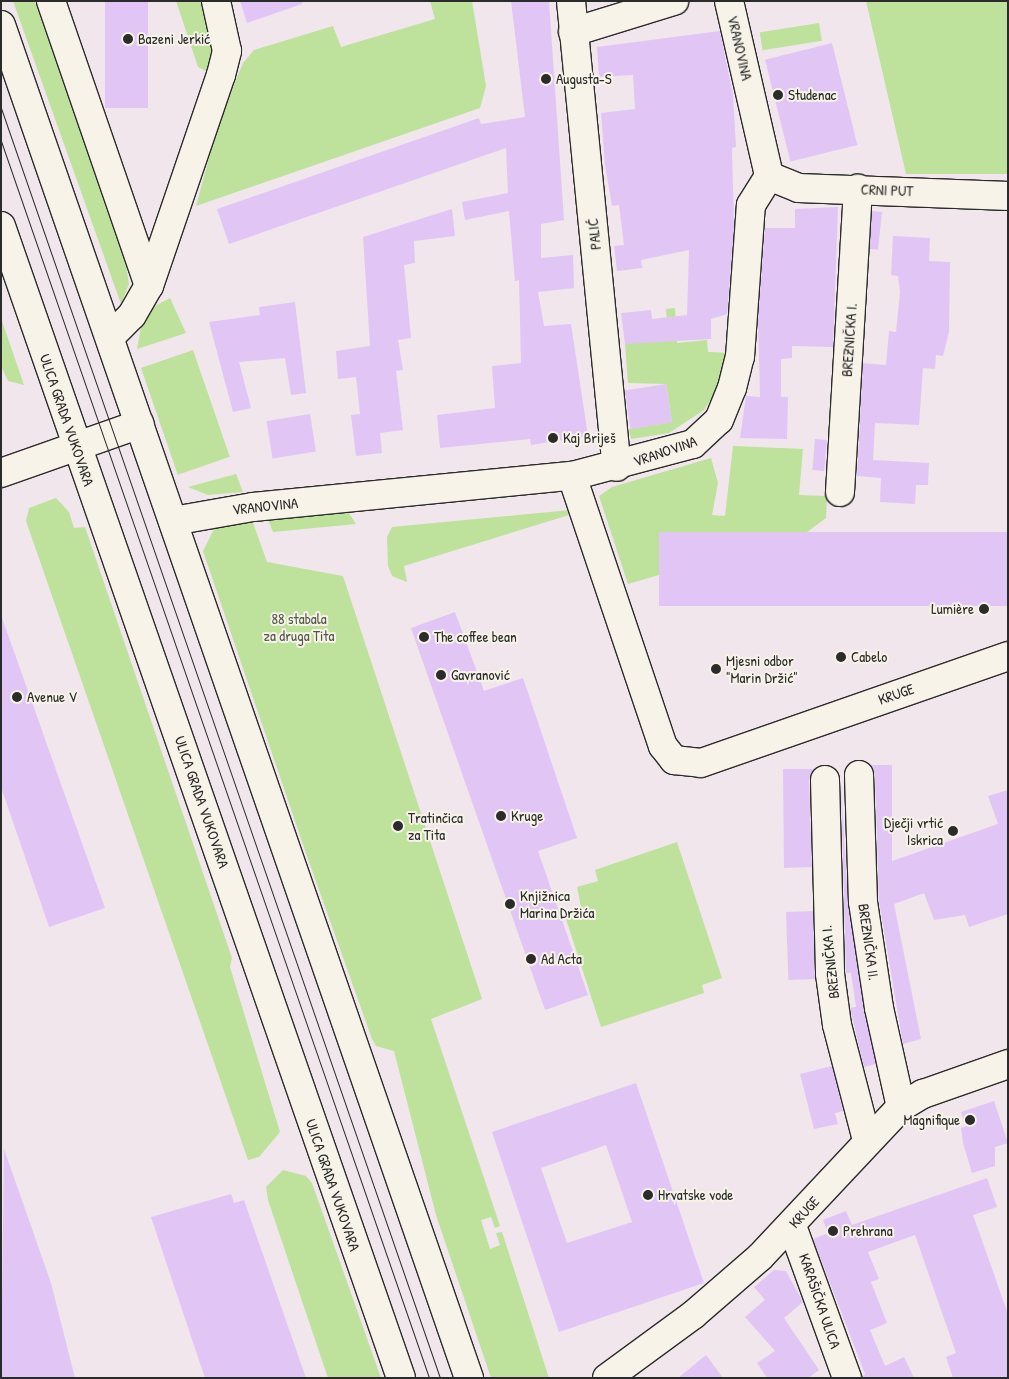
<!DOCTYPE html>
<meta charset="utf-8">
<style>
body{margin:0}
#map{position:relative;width:1009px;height:1379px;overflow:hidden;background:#f0e6ec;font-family:"Patrick Hand",sans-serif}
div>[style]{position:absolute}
.green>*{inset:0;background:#bee29c;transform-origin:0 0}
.building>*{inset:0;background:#e1c6f5;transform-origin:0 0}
.roads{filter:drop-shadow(1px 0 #2b2b2b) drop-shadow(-1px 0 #2b2b2b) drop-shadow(0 1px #2b2b2b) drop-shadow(0 -1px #2b2b2b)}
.minor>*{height:28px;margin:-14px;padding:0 14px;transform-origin:14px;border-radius:14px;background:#f7f3e8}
.major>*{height:28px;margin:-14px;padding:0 14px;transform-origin:14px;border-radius:14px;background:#f7f3e8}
.tram>*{height:1px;margin:-0.5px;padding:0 0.5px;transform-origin:0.5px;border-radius:0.5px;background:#2b2b2b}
.dots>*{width:14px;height:14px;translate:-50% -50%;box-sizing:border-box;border:2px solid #f7f3e8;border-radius:50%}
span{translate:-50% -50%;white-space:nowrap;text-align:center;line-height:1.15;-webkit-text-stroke:4px #f7f3e8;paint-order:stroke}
.poi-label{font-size:15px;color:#2b2b2b}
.left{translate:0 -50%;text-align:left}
.right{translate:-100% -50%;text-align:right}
.street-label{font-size:15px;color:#2b2b2b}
.park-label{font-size:15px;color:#505947}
.frame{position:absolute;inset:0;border:2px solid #2b2b2b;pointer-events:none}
</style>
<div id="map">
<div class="green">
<i style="clip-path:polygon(13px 1px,35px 1px,126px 266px,129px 284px,121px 304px)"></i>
<i style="clip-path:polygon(176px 1px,207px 1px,217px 29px,210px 73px,198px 67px)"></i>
<i style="clip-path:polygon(430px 1px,472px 1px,486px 86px,480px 108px,196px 206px,218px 124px,243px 63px,254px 50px,333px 26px,341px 47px,435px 19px)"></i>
<i style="clip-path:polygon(866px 1px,1008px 1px,1008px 174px,906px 174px)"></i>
<i style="left:819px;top:23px;width:18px;height:60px;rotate:81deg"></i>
<i style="clip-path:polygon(170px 298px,186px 333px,137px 349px,142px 322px,151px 308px)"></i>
<i style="clip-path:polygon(675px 308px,677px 343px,707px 340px,708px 352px,731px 353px,720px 385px,704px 410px,669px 433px,631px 439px,629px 429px,672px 422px,666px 384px,628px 383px,625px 344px,654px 340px,668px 332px,666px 309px)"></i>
<i style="clip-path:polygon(1px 318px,24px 385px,8px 381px,1px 366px)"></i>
<i style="left:193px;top:350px;width:113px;height:55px;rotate:71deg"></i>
<i style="clip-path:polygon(733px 446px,803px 449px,799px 495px,827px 496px,826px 518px,807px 532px,628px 584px,599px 496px,612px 487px,711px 458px,718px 483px,712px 515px,725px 516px)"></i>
<i style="clip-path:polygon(236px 474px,243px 492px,208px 495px,188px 487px)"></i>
<i style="clip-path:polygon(56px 498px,69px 512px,74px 528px,85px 527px,232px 958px,230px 967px,280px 1132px,259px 1157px,248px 1160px,26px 521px,29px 508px)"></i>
<i style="clip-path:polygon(347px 510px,356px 524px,273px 532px,267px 517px)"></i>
<i style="clip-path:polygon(570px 510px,569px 515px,404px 566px,407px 582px,392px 576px,388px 566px,387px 537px,392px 527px)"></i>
<i style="clip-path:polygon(251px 517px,267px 562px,343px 576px,482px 999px,431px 1019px,500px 1226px,495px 1228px,491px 1217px,481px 1220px,490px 1249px,500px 1245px,496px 1233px,502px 1232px,549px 1378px,491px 1378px,436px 1215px,394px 1051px,376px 1046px,372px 1039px,307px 856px,203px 551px,216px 525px)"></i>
<i style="clip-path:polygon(677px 842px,722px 978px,702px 985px,704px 993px,601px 1027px,565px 916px,582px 912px,577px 887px,598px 881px,595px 870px)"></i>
<i style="clip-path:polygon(283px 1170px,306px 1176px,312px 1183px,381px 1378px,328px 1378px,268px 1200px,266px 1187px)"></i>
</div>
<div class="building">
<i style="left:105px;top:1px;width:43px;height:107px"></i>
<i style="clip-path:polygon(240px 1px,302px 1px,302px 4px,247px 23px)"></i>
<i style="clip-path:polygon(511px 1px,549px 1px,564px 220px,541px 224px,541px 258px,573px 255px,574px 288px,538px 292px,544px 326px,571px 324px,588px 436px,531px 445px,530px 439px,440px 448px,437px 415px,495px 408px,492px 366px,521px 363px,519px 280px,515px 281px,509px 211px,465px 220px,462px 202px,508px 193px,506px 148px,229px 244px,217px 209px,479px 118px,481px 124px,525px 117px)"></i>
<i style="clip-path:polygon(720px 31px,733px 95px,736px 147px,732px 148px,734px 227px,727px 314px,711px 319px,711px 339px,625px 344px,621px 313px,651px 310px,652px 319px,687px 315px,689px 250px,641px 260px,642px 268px,617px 271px,614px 246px,624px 245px,619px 205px,612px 206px,605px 165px,601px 113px,635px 109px,633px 75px,599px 77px,597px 47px)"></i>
<i style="left:832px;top:43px;width:105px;height:69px;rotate:76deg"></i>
<i style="clip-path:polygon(838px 207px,833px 347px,792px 346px,792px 358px,781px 359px,781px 397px,788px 397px,787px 439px,740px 438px,746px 396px,760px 397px,758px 320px,765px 228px,795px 228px,795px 209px)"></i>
<i style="clip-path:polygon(452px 209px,455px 236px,414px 241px,415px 263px,404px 265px,411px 338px,398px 340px,403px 370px,396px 371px,403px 430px,380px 433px,382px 453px,356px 456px,351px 415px,360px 414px,356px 377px,338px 379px,336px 351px,370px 346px,363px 237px)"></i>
<i style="left:872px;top:211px;width:10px;height:38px;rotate:6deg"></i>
<i style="clip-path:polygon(893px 236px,930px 238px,929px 261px,950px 262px,949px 332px,943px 356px,936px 355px,935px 369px,923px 368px,919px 425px,875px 423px,873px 460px,929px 463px,928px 485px,916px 485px,915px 504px,880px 502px,881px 478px,857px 476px,863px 363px,886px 365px,889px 331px,896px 332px,900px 292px,898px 276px,891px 275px)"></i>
<i style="clip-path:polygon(295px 302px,306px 393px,291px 395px,285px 358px,239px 362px,251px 408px,233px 412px,209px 322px,260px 315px,259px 307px)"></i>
<i style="left:666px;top:384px;width:39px;height:42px;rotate:81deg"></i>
<i style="left:310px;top:414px;width:38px;height:44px;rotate:81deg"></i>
<i style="left:815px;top:439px;width:12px;height:31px;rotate:5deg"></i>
<i style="left:1008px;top:532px;width:74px;height:349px;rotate:90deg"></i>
<i style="clip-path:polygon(455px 612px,484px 691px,523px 678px,577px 838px,538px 851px,588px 995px,545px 1010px,411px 628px)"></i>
<i style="clip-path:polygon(1px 615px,105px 908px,49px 927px,1px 787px)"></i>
<i style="clip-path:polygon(870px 765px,892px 765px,892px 861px,998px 824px,988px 796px,1008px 790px,1008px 914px,969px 927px,965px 915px,934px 920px,924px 893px,894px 904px,921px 1039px,903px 1044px,879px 901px,875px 775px)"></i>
<i style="clip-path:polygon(783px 769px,814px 769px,809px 780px,812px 867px,784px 868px)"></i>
<i style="clip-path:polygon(841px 784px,848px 904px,876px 1064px,864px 1067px,850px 1008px,856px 1007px,851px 973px,846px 973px)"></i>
<i style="left:813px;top:911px;width:68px;height:27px;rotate:88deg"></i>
<i style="clip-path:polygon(832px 1066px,843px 1111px,835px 1113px,838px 1124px,814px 1129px,800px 1074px)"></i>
<i style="clip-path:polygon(evenodd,636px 1083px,704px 1283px,559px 1332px,492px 1132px,636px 1083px,606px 1145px,632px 1222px,567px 1243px,541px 1168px,606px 1145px)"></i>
<i style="clip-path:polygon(994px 1101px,1008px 1143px,995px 1147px,995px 1166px,972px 1173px,963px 1143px,961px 1128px,966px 1126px,961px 1112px)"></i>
<i style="clip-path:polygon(4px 1149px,51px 1283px,75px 1378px,1px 1378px)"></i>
<i style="clip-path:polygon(987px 1178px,997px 1207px,973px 1215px,1008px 1314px,1008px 1378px,953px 1378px,946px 1357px,956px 1353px,915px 1235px,868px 1252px,879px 1279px,871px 1282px,887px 1323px,870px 1330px,885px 1366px,904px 1357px,914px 1378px,862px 1378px,865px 1374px,813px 1239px,828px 1233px,823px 1220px,846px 1211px,852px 1225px)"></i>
<i style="clip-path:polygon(231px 1194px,234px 1203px,244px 1200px,306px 1378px,205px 1378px,151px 1217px)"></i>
<i style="clip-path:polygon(774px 1270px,786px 1271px,803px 1302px,784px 1318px,819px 1370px,808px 1378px,767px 1378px,757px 1363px,775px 1351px,745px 1317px,765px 1300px,754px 1287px)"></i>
<i style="clip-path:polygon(706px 1355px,723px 1378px,678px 1378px)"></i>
</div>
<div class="roads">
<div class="minor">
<i style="left:51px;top:1px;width:301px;rotate:71deg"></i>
<i style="left:571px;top:1px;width:468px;rotate:84.4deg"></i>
<i style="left:729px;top:1px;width:180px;rotate:77.1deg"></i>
<i style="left:573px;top:32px;width:106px;rotate:-17.1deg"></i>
<i style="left:769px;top:176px;width:32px;rotate:22deg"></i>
<i style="left:799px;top:188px;width:209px;rotate:2.2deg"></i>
<i style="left:110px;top:337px;width:31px;rotate:-45deg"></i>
<i style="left:132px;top:315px;width:34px;rotate:-60deg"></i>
<i style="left:149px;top:286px;width:223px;rotate:-71.2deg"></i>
<i style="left:221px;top:75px;width:25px;rotate:-76deg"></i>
<i style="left:227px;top:51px;width:51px;rotate:-102.4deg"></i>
<i style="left:1px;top:473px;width:147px;rotate:-19.4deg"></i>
<i style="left:572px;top:476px;width:285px;rotate:71.4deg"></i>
<i style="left:663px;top:746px;width:18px;rotate:52deg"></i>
<i style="left:674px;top:760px;width:27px;rotate:6deg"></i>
<i style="left:701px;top:763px;width:325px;rotate:-19.2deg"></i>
<i style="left:840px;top:492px;width:304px;rotate:-86.6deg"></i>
<i style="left:173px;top:521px;width:81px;rotate:-9.9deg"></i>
<i style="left:253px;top:507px;width:321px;rotate:-5.6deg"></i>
<i style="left:572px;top:476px;width:125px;rotate:-14.8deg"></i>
<i style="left:693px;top:444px;width:35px;rotate:-43deg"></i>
<i style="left:719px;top:420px;width:35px;rotate:-68deg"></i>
<i style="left:732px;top:388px;width:32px;rotate:-76deg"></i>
<i style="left:740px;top:357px;width:152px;rotate:-85.9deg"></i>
<i style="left:751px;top:205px;width:34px;rotate:-58deg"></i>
<i style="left:859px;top:775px;width:127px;rotate:88.2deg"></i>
<i style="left:863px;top:902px;width:107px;rotate:81.4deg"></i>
<i style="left:879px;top:1008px;width:101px;rotate:77.5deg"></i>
<i style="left:825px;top:780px;width:194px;rotate:88.5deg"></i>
<i style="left:830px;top:974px;width:51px;rotate:82.2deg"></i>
<i style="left:837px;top:1025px;width:119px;rotate:75.4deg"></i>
<i style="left:792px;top:1226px;width:162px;rotate:70.1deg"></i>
<i style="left:607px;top:1378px;width:107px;rotate:-36.2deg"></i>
<i style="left:693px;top:1315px;width:89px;rotate:-40.9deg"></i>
<i style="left:760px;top:1257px;width:206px;rotate:-46.8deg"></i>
<i style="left:901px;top:1107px;width:26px;rotate:-31deg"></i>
<i style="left:923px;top:1094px;width:90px;rotate:-19.4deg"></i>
</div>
<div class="major">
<i style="left:1px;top:25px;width:1432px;rotate:70.92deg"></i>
<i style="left:1px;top:226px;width:1219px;rotate:70.85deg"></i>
</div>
</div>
<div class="tram">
<i style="left:1px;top:108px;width:1344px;rotate:70.93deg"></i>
<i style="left:1px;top:141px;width:1309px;rotate:70.91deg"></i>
</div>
<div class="dots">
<i style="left:128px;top:39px;background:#2b2b2b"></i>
<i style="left:546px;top:79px;background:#2b2b2b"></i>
<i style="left:778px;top:95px;background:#2b2b2b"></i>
<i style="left:553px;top:438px;background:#2b2b2b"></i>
<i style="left:984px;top:609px;background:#2b2b2b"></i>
<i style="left:424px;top:637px;background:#2b2b2b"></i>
<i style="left:841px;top:657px;background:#2b2b2b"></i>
<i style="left:716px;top:669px;background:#2b2b2b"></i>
<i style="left:441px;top:675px;background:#2b2b2b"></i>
<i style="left:17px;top:697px;background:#2b2b2b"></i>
<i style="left:501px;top:816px;background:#2b2b2b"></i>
<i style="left:398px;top:826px;background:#2b2b2b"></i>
<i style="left:953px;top:831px;background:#2b2b2b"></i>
<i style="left:510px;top:904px;background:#2b2b2b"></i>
<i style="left:531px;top:959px;background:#2b2b2b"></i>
<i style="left:970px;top:1120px;background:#2b2b2b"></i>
<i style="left:648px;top:1195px;background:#2b2b2b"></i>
<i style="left:833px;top:1231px;background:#2b2b2b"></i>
</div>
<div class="poi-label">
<span class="left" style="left:138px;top:39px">Bazeni Jerkić</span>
<span class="left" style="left:556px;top:79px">Augusta-S</span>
<span class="left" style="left:788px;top:95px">Studenac</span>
<span class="left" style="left:563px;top:438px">Kaj Briješ</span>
<span class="right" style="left:974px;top:609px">Lumière</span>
<span class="left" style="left:434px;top:637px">The coffee bean</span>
<span class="left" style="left:851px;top:657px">Cabelo</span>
<span class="left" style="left:726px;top:669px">Mjesni odbor<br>"Marin Držić"</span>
<span class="left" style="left:451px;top:675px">Gavranović</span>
<span class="left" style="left:27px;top:697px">Avenue V</span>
<span class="left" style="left:511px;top:816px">Kruge</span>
<span class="left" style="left:408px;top:826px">Tratinčica<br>za Tita</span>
<span class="right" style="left:943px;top:831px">Dječji vrtić<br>Iskrica</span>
<span class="left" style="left:520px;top:904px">Knjižnica<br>Marina Držića</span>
<span class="left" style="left:541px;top:959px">Ad Acta</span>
<span class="right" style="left:960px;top:1120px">Magnifique</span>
<span class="left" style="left:658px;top:1195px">Hrvatske vode</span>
<span class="left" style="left:843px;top:1231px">Prehrana</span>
</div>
<div class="street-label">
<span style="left:740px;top:48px;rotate:77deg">VRANOVINA</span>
<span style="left:887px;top:190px;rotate:2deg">CRNI PUT</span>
<span style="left:594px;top:234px;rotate:-96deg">PALIĆ</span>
<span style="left:849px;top:340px;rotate:-86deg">BREZNIČKA I.</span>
<span style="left:67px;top:420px;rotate:71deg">ULICA GRADA VUKOVARA</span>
<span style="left:665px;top:451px;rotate:-19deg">VRANOVINA</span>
<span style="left:265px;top:506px;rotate:-6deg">VRANOVINA</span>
<span style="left:896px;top:694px;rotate:-19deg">KRUGE</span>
<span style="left:202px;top:802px;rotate:71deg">ULICA GRADA VUKOVARA</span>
<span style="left:869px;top:942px;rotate:82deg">BREZNIČKA II.</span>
<span style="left:830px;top:962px;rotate:-96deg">BREZNIČKA I.</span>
<span style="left:333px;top:1185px;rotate:71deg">ULICA GRADA VUKOVARA</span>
<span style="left:804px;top:1212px;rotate:-48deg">KRUGE</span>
<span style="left:820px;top:1301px;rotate:71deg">KARAŠIČKA ULICA</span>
</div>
<div class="park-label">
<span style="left:299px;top:627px">88 stabala<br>za druga Tita</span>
</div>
<div class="frame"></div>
</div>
